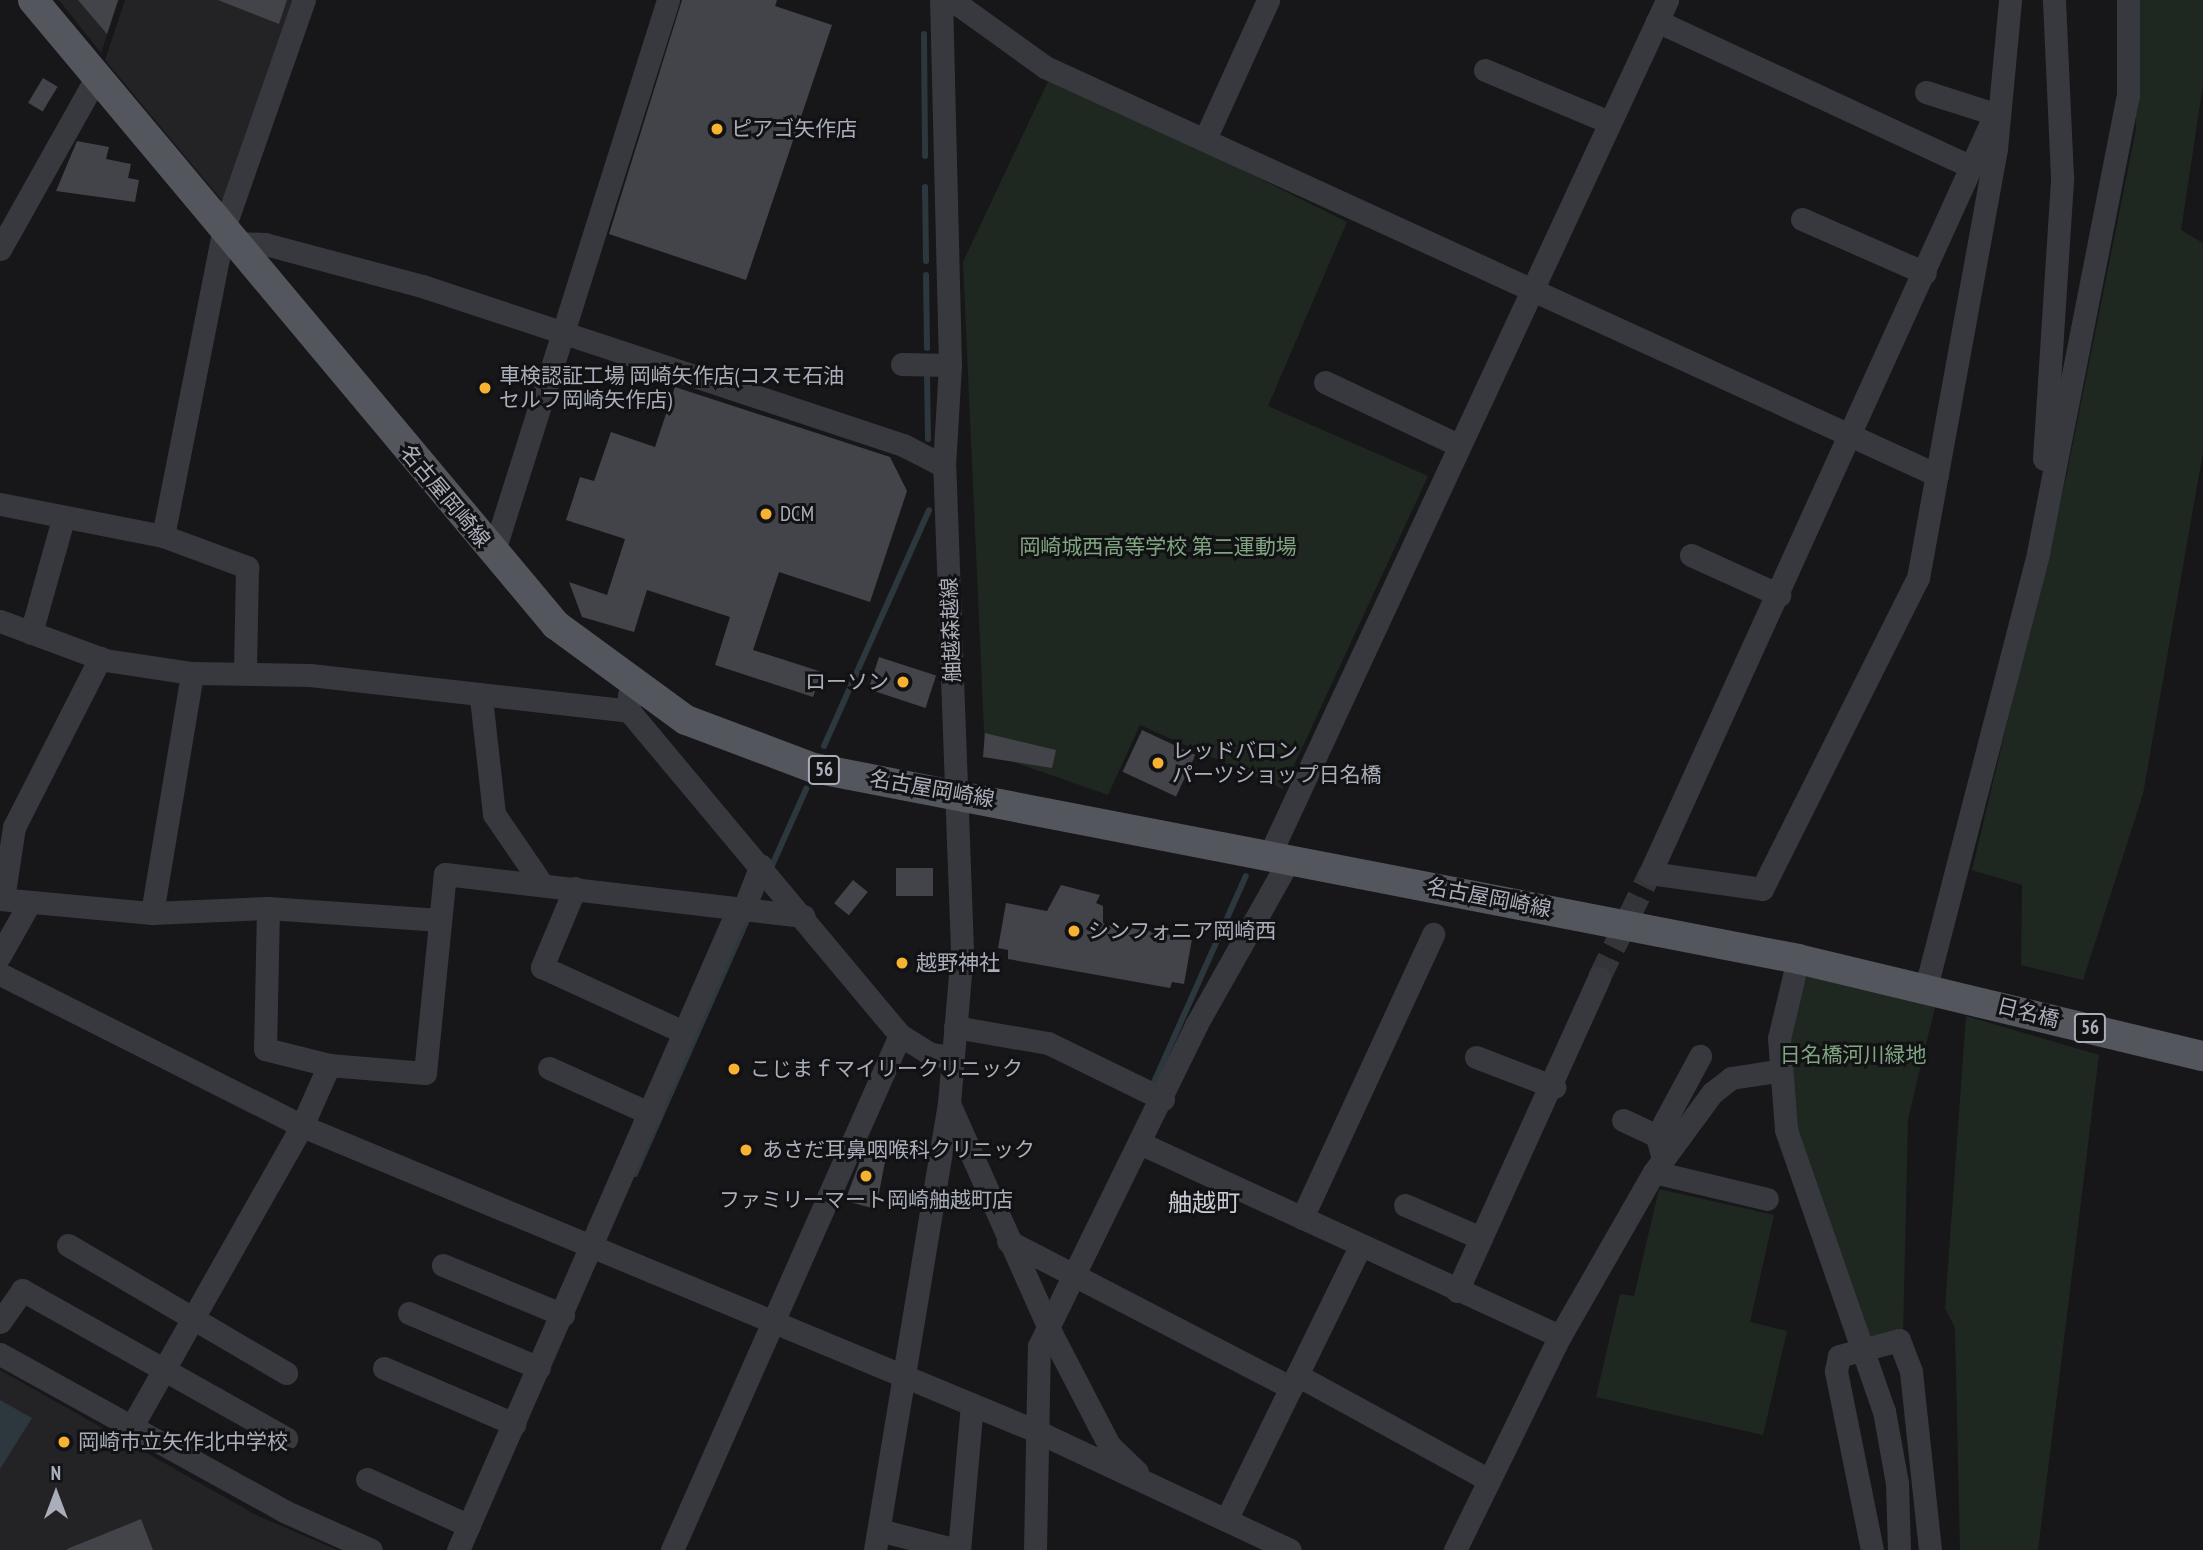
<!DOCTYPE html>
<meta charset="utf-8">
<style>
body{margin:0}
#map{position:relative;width:2203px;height:1550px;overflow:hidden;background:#171719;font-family:"PT Sans Narrow","Noto Sans JP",sans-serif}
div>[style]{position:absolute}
.built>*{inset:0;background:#232326}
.green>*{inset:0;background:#1f2820}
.water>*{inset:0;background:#2d373e}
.stream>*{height:6px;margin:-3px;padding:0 3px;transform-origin:3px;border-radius:3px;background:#2d373e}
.building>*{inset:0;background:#434449;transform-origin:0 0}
.minor-tunnel>*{height:23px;margin-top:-11.5px;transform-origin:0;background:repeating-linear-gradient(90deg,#343539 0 23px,transparent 0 34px)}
.minor>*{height:23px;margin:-11.5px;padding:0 11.5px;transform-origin:11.5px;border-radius:11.5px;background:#38393f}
.major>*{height:30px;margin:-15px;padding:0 15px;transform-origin:15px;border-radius:15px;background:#54565e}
.dots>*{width:19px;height:19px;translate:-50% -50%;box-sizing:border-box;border:4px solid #121214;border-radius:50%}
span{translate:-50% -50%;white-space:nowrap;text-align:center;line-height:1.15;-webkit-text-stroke:6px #121214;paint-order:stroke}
.shield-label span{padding:2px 5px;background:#121214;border:2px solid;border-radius:5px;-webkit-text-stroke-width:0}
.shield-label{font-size:19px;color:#a9aeba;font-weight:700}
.poi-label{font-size:21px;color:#a9aeba}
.left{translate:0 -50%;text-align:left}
.right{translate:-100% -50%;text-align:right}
.street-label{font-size:21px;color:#a9aeba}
.park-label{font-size:21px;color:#7fa581}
.quarter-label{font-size:24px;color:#cacdd5}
.north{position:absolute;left:21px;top:1459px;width:70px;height:70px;-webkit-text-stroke:5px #121214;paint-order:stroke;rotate:0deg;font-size:19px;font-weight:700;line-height:28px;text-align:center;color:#a9aeba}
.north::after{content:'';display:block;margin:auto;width:24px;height:32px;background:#a9aeba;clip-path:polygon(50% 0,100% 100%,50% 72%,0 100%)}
</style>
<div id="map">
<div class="built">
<i style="clip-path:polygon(59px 0,119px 0,101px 53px)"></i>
<i style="clip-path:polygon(125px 0,295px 0,224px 203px,105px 60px)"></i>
<i style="clip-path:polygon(0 1370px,256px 1515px,337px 1550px,0 1550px)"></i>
</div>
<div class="green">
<i style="clip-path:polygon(2134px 0,2203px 0,2203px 85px,2181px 230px,2203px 243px,2203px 452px,2143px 794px,2083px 980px,2021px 965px,2022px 885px,1972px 870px,2067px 473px,2136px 129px)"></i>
<i style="clip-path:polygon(1051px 75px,1347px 222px,1268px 406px,1428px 476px,1283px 789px,1140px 725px,1108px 795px,985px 752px,963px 262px)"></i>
<i style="clip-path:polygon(1809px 971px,1937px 999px,1908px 1119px,1903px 1334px,1870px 1337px,1791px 1129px,1785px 1039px)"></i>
<i style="clip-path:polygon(1966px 1016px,2099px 1055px,2038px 1550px,1960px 1550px,1955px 1328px,1945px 1308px)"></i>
<i style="clip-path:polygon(1659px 1189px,1774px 1215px,1750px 1322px,1787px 1331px,1763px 1435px,1596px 1397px,1620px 1294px,1634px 1296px)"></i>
</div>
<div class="water">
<i style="clip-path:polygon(0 1400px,32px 1418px,0 1469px)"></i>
</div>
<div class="stream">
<i style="left:924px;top:34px;width:122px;rotate:89.5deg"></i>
<i style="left:925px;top:187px;width:74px;rotate:89.2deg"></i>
<i style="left:926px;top:275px;width:73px;rotate:89.2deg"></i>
<i style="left:927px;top:375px;width:64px;rotate:89.1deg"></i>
<i style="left:824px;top:746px;width:258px;rotate:-66deg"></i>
<i style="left:770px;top:870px;width:89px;rotate:-66deg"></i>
<i style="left:1151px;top:1089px;width:233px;rotate:-66deg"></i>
<i style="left:635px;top:1174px;width:283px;rotate:-66.2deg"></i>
</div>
<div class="building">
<i style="clip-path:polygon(78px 0,118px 0,107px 34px)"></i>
<i style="clip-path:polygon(218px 0,287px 0,279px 24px)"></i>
<i style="clip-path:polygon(682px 0,777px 0,775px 6px,832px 25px,746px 280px,609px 234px)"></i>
<i style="left:43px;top:78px;width:17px;height:29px;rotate:31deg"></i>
<i style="clip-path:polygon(77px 141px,109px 147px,106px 159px,131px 164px,128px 178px,139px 180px,135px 202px,56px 191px)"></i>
<i style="clip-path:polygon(675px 387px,890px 457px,907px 491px,870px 602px,779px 572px,753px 650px,822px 672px,813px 697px,715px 665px,730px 617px,647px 590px,634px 632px,582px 617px,569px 582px,607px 595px,625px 539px,566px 520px,580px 477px,594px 481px,611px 432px,655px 447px)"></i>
<i style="left:879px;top:657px;width:60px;height:34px;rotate:18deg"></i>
<i style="left:1142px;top:730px;width:59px;height:46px;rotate:25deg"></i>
<i style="clip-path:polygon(985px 733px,1056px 750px,1052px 768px,983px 757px)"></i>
<i style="left:896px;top:868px;width:37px;height:28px"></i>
<i style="left:853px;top:880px;width:19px;height:30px;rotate:39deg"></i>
<i style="clip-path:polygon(1061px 885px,1100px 895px,1096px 903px,1103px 906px,1103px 923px,1192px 939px,1184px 984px,1172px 982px,1170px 988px,1008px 959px,1008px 950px,998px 948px,1006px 903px,1047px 911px)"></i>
<i style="clip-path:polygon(865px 1148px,887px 1151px,876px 1209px,845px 1201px)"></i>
<i style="clip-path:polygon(141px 1519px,153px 1550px,67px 1550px,67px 1549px)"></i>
</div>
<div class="minor-tunnel">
<i style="left:1599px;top:978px;width:117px;rotate:-64.1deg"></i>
</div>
<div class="minor">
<i style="left:941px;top:2px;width:15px;rotate:4deg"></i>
<i style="left:956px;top:3px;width:110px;rotate:35.7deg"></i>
<i style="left:1045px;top:67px;width:981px;rotate:24.58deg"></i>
<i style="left:1657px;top:21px;width:347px;rotate:24.9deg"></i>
<i style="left:1485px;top:70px;width:134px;rotate:22.8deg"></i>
<i style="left:1926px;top:92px;width:72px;rotate:17.7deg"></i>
<i style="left:1995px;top:114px;width:834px;rotate:114.44deg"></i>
<i style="left:1650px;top:873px;width:113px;rotate:8.1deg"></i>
<i style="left:1762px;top:889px;width:348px;rotate:-63.4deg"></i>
<i style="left:1918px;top:578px;width:436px;rotate:-79.7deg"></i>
<i style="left:1996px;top:149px;width:150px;rotate:-84.6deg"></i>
<i style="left:1205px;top:139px;width:153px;rotate:-65.6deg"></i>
<i style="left:1802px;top:219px;width:134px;rotate:23.7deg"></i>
<i style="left:236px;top:243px;width:29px;rotate:2deg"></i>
<i style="left:265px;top:244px;width:163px;rotate:15deg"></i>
<i style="left:422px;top:286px;width:507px;rotate:18.29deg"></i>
<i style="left:903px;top:445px;width:46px;rotate:27.1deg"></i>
<i style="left:0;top:249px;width:196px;rotate:-60.7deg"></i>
<i style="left:902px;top:364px;width:48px;rotate:1.2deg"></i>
<i style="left:1325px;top:382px;width:147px;rotate:25.3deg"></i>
<i style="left:2044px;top:459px;width:283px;rotate:-86.3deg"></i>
<i style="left:2062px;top:177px;width:177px;rotate:-92.6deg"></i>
<i style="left:0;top:504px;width:166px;rotate:11.1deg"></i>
<i style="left:163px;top:536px;width:90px;rotate:20.3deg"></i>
<i style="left:247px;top:567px;width:104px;rotate:91.1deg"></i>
<i style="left:163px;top:536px;width:314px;rotate:-78.8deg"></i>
<i style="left:224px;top:228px;width:242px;rotate:-70.7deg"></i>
<i style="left:493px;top:554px;width:581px;rotate:-72.47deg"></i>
<i style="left:1691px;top:555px;width:97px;rotate:24.4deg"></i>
<i style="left:0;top:621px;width:112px;rotate:20.4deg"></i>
<i style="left:105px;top:660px;width:88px;rotate:8.5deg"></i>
<i style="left:192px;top:673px;width:118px;rotate:1deg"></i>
<i style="left:310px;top:675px;width:321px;rotate:6.4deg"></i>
<i style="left:31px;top:633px;width:118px;rotate:-74.3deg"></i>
<i style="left:629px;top:695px;width:16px;rotate:90deg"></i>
<i style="left:629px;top:711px;width:422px;rotate:50.1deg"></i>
<i style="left:900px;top:1035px;width:36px;rotate:32deg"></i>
<i style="left:930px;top:1054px;width:21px;rotate:8deg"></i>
<i style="left:481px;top:698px;width:117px;rotate:83.6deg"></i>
<i style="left:494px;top:814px;width:83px;rotate:55.7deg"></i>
<i style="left:1269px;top:856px;width:944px;rotate:-65.06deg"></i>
<i style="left:575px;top:888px;width:86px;rotate:112.7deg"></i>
<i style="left:542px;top:967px;width:155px;rotate:24.7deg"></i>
<i style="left:0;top:899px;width:153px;rotate:5.3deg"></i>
<i style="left:152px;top:913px;width:116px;rotate:-2.5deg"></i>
<i style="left:268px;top:908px;width:172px;rotate:4deg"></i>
<i style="left:3px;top:899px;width:73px;rotate:-81.3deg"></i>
<i style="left:14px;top:827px;width:190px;rotate:-63deg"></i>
<i style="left:268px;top:908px;width:141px;rotate:91.2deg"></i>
<i style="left:265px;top:1049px;width:66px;rotate:14deg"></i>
<i style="left:329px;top:1065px;width:96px;rotate:4.8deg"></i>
<i style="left:425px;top:1073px;width:200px;rotate:-84.3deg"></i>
<i style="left:445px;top:874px;width:361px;rotate:6.7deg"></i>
<i style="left:743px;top:911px;width:49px;rotate:-68.6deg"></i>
<i style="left:152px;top:913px;width:243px;rotate:-80.5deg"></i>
<i style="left:0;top:955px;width:61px;rotate:-60.5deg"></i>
<i style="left:1798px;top:959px;width:81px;rotate:103.5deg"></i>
<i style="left:1779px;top:1038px;width:92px;rotate:85.6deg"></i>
<i style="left:1786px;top:1130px;width:298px;rotate:70.8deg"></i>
<i style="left:1884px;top:1411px;width:73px;rotate:79.8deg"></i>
<i style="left:1897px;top:1483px;width:67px;rotate:88.3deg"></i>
<i style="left:0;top:974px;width:338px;rotate:26.7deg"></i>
<i style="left:302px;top:1126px;width:795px;rotate:22.56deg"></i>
<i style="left:1036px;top:1431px;width:280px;rotate:25.1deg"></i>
<i style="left:1926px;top:987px;width:448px;rotate:-75.5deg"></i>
<i style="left:2038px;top:553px;width:466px;rotate:-78.9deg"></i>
<i style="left:2128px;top:96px;width:96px;rotate:-90deg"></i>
<i style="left:955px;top:1027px;width:94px;rotate:9.8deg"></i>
<i style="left:1048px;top:1043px;width:128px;rotate:26deg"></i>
<i style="left:1476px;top:1057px;width:84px;rotate:21deg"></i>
<i style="left:549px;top:1068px;width:112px;rotate:24.3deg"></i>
<i style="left:950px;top:1106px;width:248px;rotate:66deg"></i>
<i style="left:1051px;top:1333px;width:126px;rotate:62.6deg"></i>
<i style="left:1109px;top:1445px;width:39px;rotate:44deg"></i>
<i style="left:1623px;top:1120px;width:38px;rotate:25deg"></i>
<i style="left:1142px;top:1144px;width:460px;rotate:24.7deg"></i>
<i style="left:1663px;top:1159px;width:24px;rotate:-105deg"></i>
<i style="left:1657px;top:1136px;width:91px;rotate:-61.7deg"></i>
<i style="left:1654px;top:1172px;width:116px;rotate:13.4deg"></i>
<i style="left:1405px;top:1205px;width:83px;rotate:23.5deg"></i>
<i style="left:1302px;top:1218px;width:313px;rotate:-65.2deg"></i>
<i style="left:1008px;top:1241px;width:319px;rotate:27.4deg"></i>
<i style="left:68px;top:1245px;width:253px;rotate:30.4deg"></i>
<i style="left:443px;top:1265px;width:130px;rotate:22.6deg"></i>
<i style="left:1457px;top:1291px;width:344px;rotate:-65.6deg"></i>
<i style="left:409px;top:1313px;width:141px;rotate:22.9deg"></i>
<i style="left:0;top:1322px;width:39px;rotate:-55deg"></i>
<i style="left:22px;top:1290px;width:303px;rotate:29.3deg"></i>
<i style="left:0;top:1354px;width:325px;rotate:28.9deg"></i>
<i style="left:284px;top:1511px;width:95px;rotate:24.1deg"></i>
<i style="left:384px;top:1368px;width:142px;rotate:23.3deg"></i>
<i style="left:1297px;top:1375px;width:219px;rotate:28.7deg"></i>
<i style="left:132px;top:1426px;width:345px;rotate:-60.5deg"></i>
<i style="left:302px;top:1126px;width:67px;rotate:-66.1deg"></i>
<i style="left:367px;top:1479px;width:112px;rotate:24.7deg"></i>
<i style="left:1226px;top:1520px;width:306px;rotate:-63.9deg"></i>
<i style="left:879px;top:1530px;width:81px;rotate:14.4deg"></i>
<i style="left:458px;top:1550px;width:697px;rotate:-66.41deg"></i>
<i style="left:672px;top:1550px;width:563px;rotate:-66.12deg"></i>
<i style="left:875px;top:1550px;width:453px;rotate:-80.6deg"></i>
<i style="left:949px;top:1103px;width:154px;rotate:-85.1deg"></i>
<i style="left:962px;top:950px;width:484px;rotate:-92.1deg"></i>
<i style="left:944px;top:466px;width:101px;rotate:-86.6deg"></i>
<i style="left:950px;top:365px;width:365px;rotate:-91.4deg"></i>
<i style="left:959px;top:1550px;width:146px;rotate:-84.9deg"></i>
<i style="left:1035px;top:1550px;width:204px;rotate:-88.9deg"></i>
<i style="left:1039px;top:1346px;width:357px;rotate:-63.9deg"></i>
<i style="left:1196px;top:1025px;width:189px;rotate:-60.6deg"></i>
<i style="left:1455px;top:1550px;width:238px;rotate:-63.9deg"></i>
<i style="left:1560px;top:1336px;width:189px;rotate:-60.2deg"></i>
<i style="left:1654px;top:1172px;width:98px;rotate:-53.7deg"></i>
<i style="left:1712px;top:1093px;width:24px;rotate:-38deg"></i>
<i style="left:1731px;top:1078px;width:47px;rotate:-8.7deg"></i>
<i style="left:1872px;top:1550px;width:183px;rotate:-101.4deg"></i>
<i style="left:1836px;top:1371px;width:15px;rotate:-79deg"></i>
<i style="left:1839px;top:1356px;width:62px;rotate:-14.9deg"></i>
<i style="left:1899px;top:1340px;width:34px;rotate:69deg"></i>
<i style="left:1911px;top:1372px;width:179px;rotate:83.9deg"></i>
</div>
<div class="major">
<i style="left:33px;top:0;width:815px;rotate:50.08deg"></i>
<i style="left:556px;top:625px;width:161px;rotate:36.2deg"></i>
<i style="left:686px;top:720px;width:137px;rotate:20.6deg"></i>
<i style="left:814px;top:768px;width:1002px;rotate:10.98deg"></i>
<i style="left:1798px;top:959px;width:416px;rotate:13.5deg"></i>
</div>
<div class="dots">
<i style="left:717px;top:129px;background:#f8b231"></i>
<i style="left:485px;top:388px;background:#f8b231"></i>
<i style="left:766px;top:514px;background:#f8b231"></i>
<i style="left:903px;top:682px;background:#f8b231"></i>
<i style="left:1158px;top:763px;background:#f8b231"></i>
<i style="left:1074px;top:931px;background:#f8b231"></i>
<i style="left:902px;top:963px;background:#f8b231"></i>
<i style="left:734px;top:1069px;background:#f8b231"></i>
<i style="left:746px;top:1150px;background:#f8b231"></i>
<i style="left:866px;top:1176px;background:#f8b231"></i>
<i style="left:64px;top:1442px;background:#f8b231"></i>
</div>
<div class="shield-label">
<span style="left:824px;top:770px">56</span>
<span style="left:2090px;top:1028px">56</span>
</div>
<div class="poi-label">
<span class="left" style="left:731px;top:129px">ピアゴ矢作店</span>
<span class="left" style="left:499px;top:388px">車検認証工場 岡崎矢作店(コスモ石油<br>セルフ岡崎矢作店)</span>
<span class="left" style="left:780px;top:514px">DCM</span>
<span class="right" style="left:889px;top:682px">ローソン</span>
<span class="left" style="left:1172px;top:763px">レッドバロン<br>パーツショップ日名橋</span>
<span class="left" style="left:1088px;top:931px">シンフォニア岡崎西</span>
<span class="left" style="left:916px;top:963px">越野神社</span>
<span class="left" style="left:750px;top:1069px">こじまｆマイリークリニック</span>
<span class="left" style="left:762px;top:1150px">あさだ耳鼻咽喉科クリニック</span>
<span style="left:866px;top:1200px">ファミリーマート岡崎舳越町店</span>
<span class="left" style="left:78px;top:1442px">岡崎市立矢作北中学校</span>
</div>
<div class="street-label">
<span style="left:445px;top:496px;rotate:50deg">名古屋岡崎線</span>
<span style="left:951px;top:630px;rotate:-92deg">舳越森越線</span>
<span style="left:932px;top:789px;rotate:10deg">名古屋岡崎線</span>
<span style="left:1489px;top:898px;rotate:11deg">名古屋岡崎線</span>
<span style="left:2028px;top:1013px;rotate:14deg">日名橋</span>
</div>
<div class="park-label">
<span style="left:1158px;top:547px">岡崎城西高等学校 第二運動場</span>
<span style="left:1853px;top:1055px">日名橋河川緑地</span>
</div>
<div class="quarter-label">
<span style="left:1204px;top:1203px">舳越町</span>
</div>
<div class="north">N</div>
</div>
